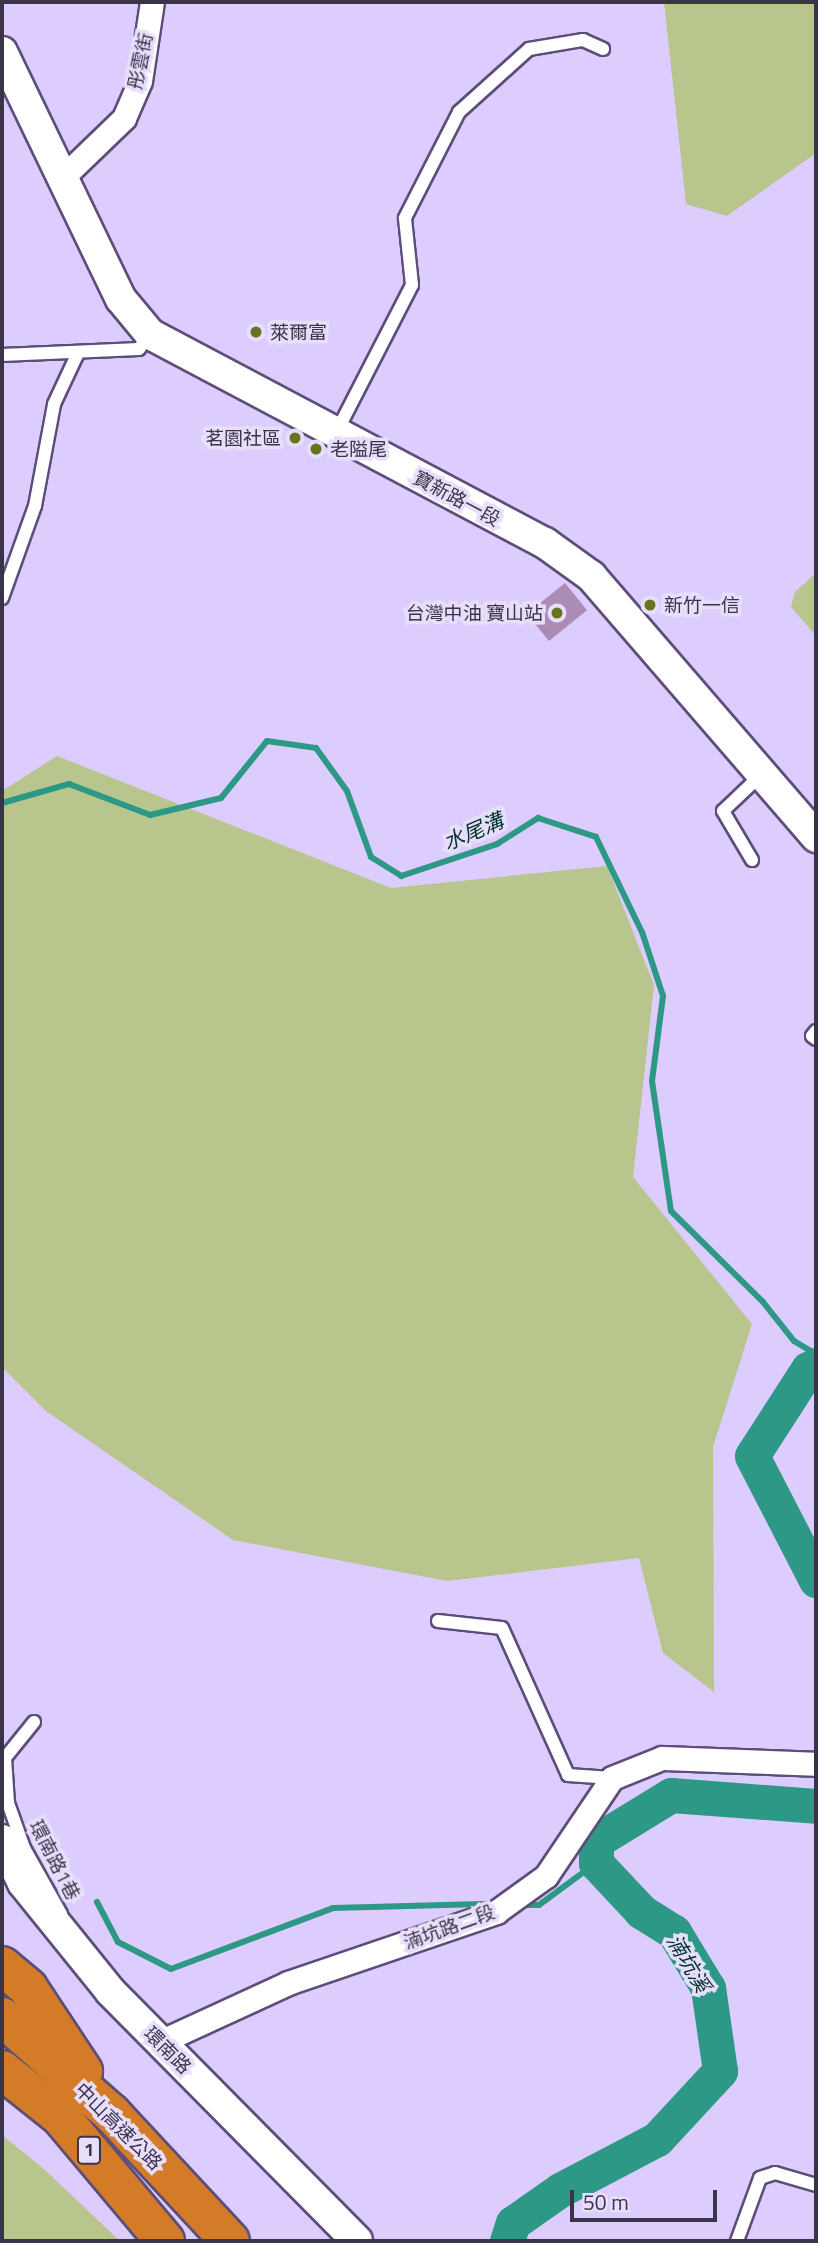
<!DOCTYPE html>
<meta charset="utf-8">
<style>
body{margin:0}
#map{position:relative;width:818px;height:2243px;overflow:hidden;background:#dccdfe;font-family:"Titillium Web","Noto Sans TC",sans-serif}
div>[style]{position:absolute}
.green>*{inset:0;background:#b8c58c}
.stream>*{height:6px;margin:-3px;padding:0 3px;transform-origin:3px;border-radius:3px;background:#2d9885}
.river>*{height:35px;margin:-17.5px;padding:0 17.5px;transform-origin:17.5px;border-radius:17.5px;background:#2d9885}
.building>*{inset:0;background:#ac8cb5;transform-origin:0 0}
.roads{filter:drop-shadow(2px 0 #5c4e79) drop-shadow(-2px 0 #5c4e79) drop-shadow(0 2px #5c4e79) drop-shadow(0 -2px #5c4e79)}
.service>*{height:12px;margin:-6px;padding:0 6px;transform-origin:6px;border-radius:6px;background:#fff}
.minor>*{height:23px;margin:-11.5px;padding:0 11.5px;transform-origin:11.5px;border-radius:11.5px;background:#fff}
.tertiary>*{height:30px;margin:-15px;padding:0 15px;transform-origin:15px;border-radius:15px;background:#fff}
.motorway>*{height:38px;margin:-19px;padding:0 19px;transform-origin:19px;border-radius:19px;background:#d47b27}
.dots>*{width:19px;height:19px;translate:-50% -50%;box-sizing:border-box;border:4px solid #e7defc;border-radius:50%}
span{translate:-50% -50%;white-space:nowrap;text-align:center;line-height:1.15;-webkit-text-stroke:7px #e7defc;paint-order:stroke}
.shield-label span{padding:2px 5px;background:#e7defc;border:2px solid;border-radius:5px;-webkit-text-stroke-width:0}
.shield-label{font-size:18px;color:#3a3448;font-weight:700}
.street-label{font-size:19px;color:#3a3448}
.poi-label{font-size:19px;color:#3a3448}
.left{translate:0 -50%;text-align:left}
.right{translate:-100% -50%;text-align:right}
.water-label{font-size:21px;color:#01332b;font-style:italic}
.frame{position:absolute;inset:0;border:4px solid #3a3448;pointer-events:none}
.scale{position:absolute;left:570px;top:2190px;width:147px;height:32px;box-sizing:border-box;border:4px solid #3a3448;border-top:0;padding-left:9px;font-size:21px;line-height:24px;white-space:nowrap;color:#3a3448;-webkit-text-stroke:5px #e7defc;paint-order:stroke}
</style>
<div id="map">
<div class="green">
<i style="clip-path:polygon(664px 2px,816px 2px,816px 153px,727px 216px,686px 204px)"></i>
<i style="clip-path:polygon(816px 573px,816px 636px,791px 607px,795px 592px)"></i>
<i style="clip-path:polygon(57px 756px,391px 888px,607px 866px,654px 985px,633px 1177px,752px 1324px,713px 1447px,714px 1692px,663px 1653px,639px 1558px,447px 1581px,233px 1540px,46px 1411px,2px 1367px,2px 791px)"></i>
<i style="clip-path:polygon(2px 2135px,45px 2170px,120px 2241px,2px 2241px)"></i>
</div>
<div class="stream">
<i style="left:2px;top:803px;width:70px;rotate:-15.8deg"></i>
<i style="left:69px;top:784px;width:87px;rotate:20.9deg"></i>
<i style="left:150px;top:815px;width:73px;rotate:-13.5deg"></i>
<i style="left:221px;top:798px;width:73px;rotate:-51.1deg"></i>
<i style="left:267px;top:741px;width:49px;rotate:8.1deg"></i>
<i style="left:316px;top:748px;width:53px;rotate:54.2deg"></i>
<i style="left:347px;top:791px;width:70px;rotate:70deg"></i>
<i style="left:371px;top:857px;width:36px;rotate:32deg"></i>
<i style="left:401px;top:876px;width:101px;rotate:-18.4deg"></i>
<i style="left:497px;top:844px;width:49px;rotate:-32.4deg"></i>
<i style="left:538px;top:818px;width:61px;rotate:18.1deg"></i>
<i style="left:596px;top:837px;width:106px;rotate:64.2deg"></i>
<i style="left:642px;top:932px;width:67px;rotate:71.8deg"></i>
<i style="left:663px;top:996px;width:86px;rotate:97.4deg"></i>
<i style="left:652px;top:1081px;width:131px;rotate:81.7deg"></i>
<i style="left:671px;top:1211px;width:129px;rotate:44.7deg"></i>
<i style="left:763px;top:1302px;width:50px;rotate:51.5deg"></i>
<i style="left:794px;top:1341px;width:26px;rotate:31deg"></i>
<i style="left:97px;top:1902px;width:45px;rotate:62.3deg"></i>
<i style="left:118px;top:1942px;width:59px;rotate:27deg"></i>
<i style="left:171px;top:1969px;width:173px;rotate:-20.6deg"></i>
<i style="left:333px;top:1908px;width:158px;rotate:-1.5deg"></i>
<i style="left:519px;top:1905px;width:20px"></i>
<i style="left:539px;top:1905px;width:71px;rotate:-36.4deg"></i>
</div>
<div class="river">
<i style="left:816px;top:1365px;width:9px;rotate:153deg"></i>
<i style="left:808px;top:1369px;width:103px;rotate:122.8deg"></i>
<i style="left:752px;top:1456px;width:140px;rotate:62.7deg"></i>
<i style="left:507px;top:2241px;width:19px;rotate:-72deg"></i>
<i style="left:513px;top:2223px;width:57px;rotate:-35.1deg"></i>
<i style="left:560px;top:2190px;width:110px;rotate:-27.7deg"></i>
<i style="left:657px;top:2139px;width:93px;rotate:-47.2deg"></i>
<i style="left:720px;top:2071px;width:84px;rotate:-98.2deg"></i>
<i style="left:708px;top:1988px;width:66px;rotate:-121.3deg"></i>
<i style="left:674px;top:1932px;width:39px;rotate:-148deg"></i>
<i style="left:641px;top:1911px;width:66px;rotate:-133.2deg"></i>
<i style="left:596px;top:1863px;width:22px;rotate:-90deg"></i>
<i style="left:596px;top:1841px;width:88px;rotate:-31.5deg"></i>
<i style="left:671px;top:1795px;width:145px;rotate:4.3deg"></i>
</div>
<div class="building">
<i style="left:565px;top:583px;width:35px;height:49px;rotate:51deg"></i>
</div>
<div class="roads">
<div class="service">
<i style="left:2px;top:355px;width:137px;rotate:-2.5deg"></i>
<i style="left:139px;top:349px;width:19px;rotate:-54deg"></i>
<i style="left:336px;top:433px;width:166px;rotate:-62.8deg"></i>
<i style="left:412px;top:285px;width:67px;rotate:-96deg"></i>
<i style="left:405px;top:218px;width:119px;rotate:-63deg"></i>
<i style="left:459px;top:112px;width:94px;rotate:-42deg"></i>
<i style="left:529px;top:49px;width:55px;rotate:-9.5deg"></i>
<i style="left:583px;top:40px;width:22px;rotate:24deg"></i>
<i style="left:2px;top:598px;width:98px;rotate:-70.3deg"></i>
<i style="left:35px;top:506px;width:104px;rotate:-79.4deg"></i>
<i style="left:54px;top:404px;width:54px;rotate:-64.9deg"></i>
<i style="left:752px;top:860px;width:57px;rotate:-120.6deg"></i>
<i style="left:723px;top:811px;width:55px;rotate:-43.5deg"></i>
<i style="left:816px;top:1031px;width:6px;rotate:129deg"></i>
<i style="left:812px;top:1036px;width:5px;rotate:37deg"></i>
<i style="left:438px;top:1621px;width:64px;rotate:6.2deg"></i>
<i style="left:502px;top:1628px;width:161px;rotate:65.8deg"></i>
<i style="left:568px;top:1775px;width:44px;rotate:3.9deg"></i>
<i style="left:34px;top:1722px;width:46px;rotate:128.9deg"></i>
<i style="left:5px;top:1758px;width:45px;rotate:86.2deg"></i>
<i style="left:8px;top:1803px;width:48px;rotate:70.4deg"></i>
<i style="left:24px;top:1848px;width:76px;rotate:60.7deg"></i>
<i style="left:737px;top:2241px;width:67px;rotate:-69.9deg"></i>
<i style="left:760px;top:2178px;width:16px;rotate:-18deg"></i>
<i style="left:775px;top:2173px;width:43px;rotate:16.3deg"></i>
</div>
<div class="minor">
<i style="left:63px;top:177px;width:85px;rotate:-44deg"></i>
<i style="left:124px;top:118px;width:40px;rotate:-66.6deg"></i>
<i style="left:140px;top:81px;width:80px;rotate:-81.4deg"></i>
<i style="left:160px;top:2042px;width:141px;rotate:-24.7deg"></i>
<i style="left:288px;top:1983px;width:220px;rotate:-18.8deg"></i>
<i style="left:496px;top:1912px;width:62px;rotate:-35.8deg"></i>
<i style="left:546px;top:1876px;width:118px;rotate:-56deg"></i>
<i style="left:612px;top:1778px;width:54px;rotate:-21.8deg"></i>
<i style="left:662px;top:1758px;width:154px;rotate:2.2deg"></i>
</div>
<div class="tertiary">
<i style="left:2px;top:52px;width:274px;rotate:64.3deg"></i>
<i style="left:121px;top:299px;width:45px;rotate:50.4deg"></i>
<i style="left:150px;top:334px;width:447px;rotate:27.9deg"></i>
<i style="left:545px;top:543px;width:57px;rotate:35.7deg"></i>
<i style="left:591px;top:576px;width:345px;rotate:49.2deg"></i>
<i style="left:2px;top:1840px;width:48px;rotate:64deg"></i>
<i style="left:23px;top:1883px;width:139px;rotate:51.1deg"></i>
<i style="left:110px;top:1991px;width:351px;rotate:45.3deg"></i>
</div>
<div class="motorway">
<i style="left:2px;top:1966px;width:34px;rotate:40deg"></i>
<i style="left:28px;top:1988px;width:100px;rotate:56.5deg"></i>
<i style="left:2px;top:2017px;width:147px;rotate:41.4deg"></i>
<i style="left:112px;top:2114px;width:173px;rotate:47.1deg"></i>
<i style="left:2px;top:2070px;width:75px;rotate:38.5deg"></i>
<i style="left:61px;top:2117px;width:162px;rotate:50deg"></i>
</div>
</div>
<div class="dots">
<i style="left:256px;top:332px;background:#667420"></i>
<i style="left:295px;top:438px;background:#667420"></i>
<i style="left:316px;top:449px;background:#667420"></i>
<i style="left:650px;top:605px;background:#667420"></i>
<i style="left:557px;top:613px;background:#667420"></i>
</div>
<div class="shield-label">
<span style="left:89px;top:2150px">1</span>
</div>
<div class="street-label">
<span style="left:140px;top:61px;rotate:-78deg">彤雲街</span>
<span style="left:457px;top:498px;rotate:28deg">寶新路一段</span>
<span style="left:55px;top:1860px;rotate:63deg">環南路1巷</span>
<span style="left:449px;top:1927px;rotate:-20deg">湳坑路二段</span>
<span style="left:168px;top:2050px;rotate:45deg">環南路</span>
<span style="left:119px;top:2126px;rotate:45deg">中山高速公路</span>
</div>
<div class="poi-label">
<span class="left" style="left:270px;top:332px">萊爾富</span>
<span class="right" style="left:281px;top:438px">茗園社區</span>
<span class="left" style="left:330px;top:449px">老隘尾</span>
<span class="left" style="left:664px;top:605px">新竹一信</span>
<span class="right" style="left:543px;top:613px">台灣中油 寶山站</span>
</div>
<div class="water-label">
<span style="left:473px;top:831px;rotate:-23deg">水尾溝</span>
<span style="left:689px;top:1963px;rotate:59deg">湳坑溪</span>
</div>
<div class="frame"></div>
<div class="scale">50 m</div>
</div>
